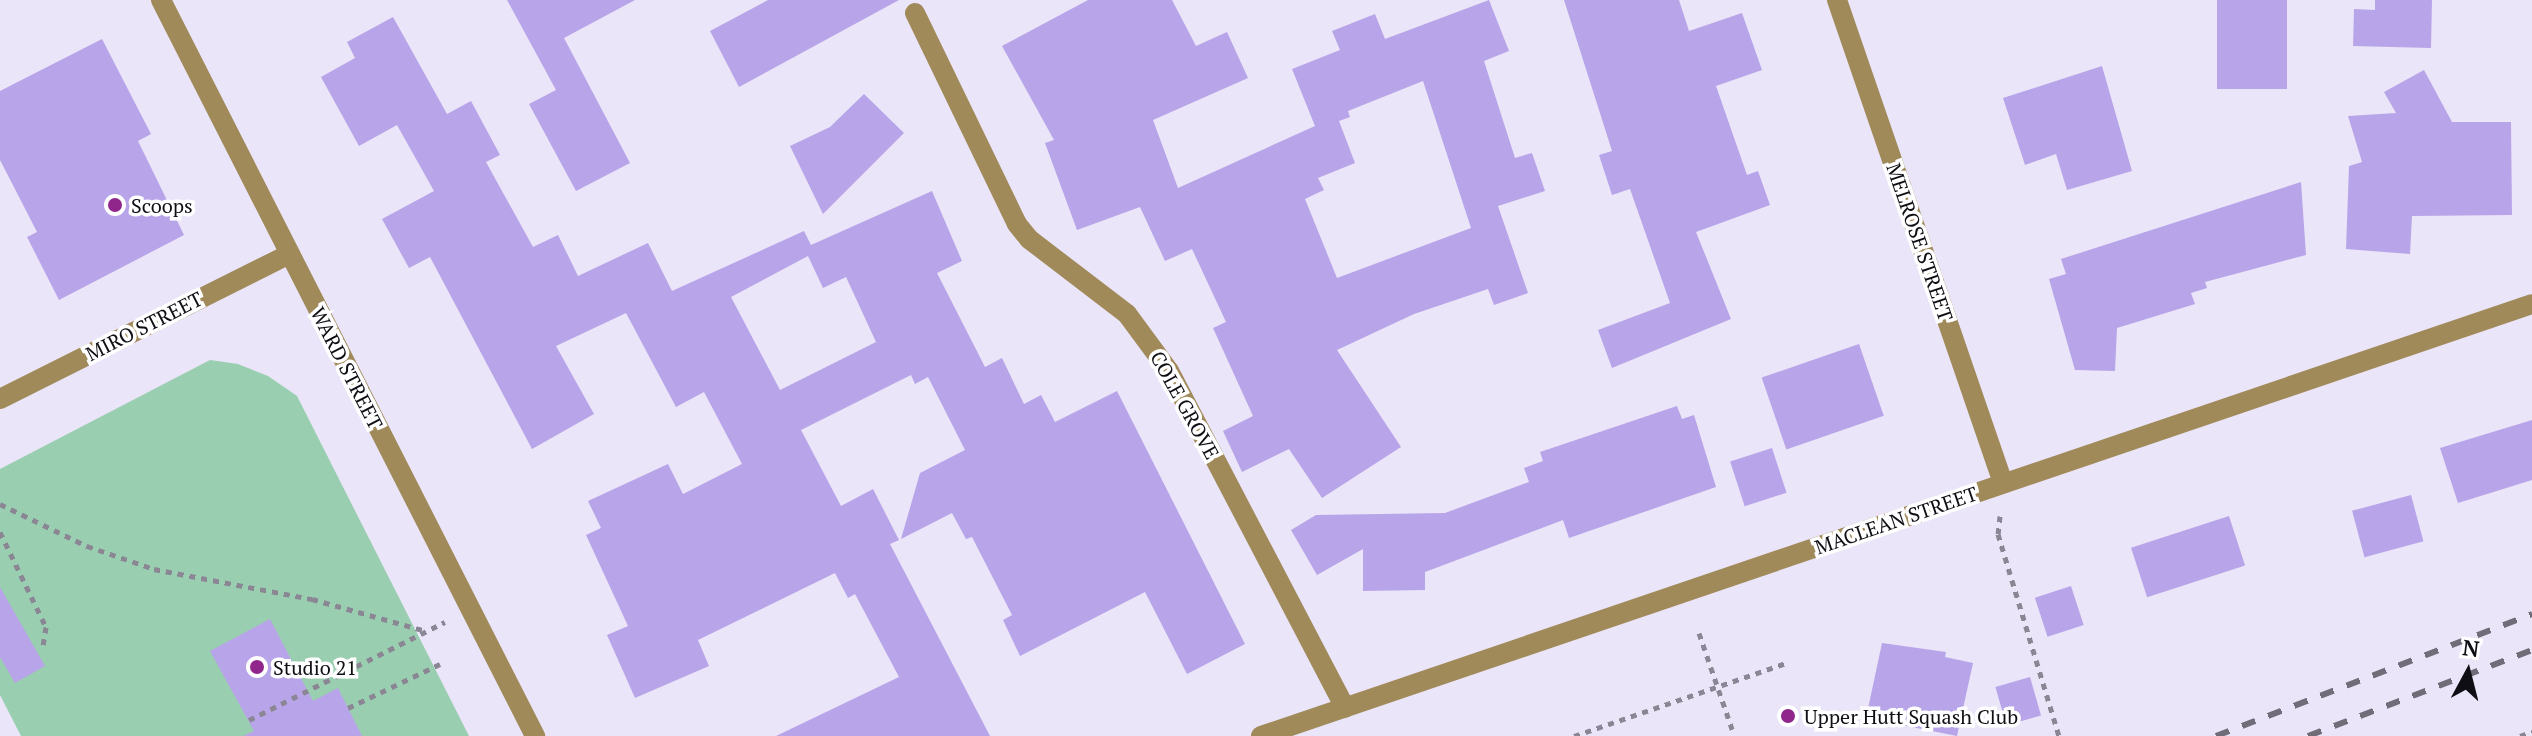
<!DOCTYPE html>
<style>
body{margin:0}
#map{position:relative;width:2532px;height:736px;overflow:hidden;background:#eae5f8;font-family:"PT Serif",serif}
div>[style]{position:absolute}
.green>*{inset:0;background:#9aceb0}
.building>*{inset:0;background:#b8a4e8;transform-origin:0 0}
.path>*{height:5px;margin-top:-2.5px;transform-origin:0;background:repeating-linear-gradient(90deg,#8a8694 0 6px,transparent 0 12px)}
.minor>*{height:20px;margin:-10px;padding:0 10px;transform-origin:10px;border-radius:10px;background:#a18a5a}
.rail>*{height:6px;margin-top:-3px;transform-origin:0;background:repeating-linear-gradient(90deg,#706d79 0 14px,transparent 0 28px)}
.dots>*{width:22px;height:22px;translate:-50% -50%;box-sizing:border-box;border:4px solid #fff;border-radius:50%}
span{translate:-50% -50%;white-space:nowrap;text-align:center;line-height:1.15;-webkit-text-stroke:7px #fff;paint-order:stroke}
.poi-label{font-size:20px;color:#0f0e14}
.left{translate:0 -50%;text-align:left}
.street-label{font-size:20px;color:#0f0e14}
.north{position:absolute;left:2428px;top:632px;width:80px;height:80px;-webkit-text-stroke:6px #fff;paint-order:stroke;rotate:7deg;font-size:22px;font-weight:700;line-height:32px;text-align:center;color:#0f0e14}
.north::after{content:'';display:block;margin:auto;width:28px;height:36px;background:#0f0e14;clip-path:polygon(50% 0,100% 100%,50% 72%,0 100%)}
</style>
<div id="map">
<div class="green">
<i style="clip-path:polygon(210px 360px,238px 364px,268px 376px,297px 396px,469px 736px,21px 736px,0 695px,0 469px)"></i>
</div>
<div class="building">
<i style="clip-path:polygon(507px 0,635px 0,564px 38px,630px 163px,576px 191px,529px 104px,556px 90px)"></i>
<i style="clip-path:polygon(768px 0,899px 0,739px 87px,710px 31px)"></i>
<i style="clip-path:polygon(evenodd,1088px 0,1172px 0,1196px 46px,1227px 32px,1248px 78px,1153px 120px,1178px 188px,1315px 126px,1292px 69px,1340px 50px,1332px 31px,1375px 14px,1385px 39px,1489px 0,1509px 51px,1484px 61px,1515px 158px,1532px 153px,1545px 191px,1498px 206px,1528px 293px,1494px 305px,1488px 289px,1414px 314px,1337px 350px,1401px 447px,1322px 498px,1289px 449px,1242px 472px,1223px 431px,1253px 416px,1213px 328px,1226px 322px,1192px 249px,1165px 261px,1140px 207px,1077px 230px,1045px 143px,1054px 140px,1002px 46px,1088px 0,1423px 81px,1471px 228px,1337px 278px,1305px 199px,1324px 190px,1318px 178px,1355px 163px,1339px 121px,1350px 117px,1348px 111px,1423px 81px)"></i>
<i style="clip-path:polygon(1564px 0,1679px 0,1689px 31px,1742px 13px,1762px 70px,1716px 86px,1747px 175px,1758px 171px,1770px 205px,1696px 232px,1731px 319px,1612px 368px,1598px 330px,1670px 303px,1630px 189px,1612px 195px,1599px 155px,1612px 151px)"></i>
<i style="left:2217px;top:0;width:70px;height:89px"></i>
<i style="clip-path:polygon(2375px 0,2432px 0,2431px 48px,2353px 46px,2354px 9px,2375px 10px)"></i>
<i style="clip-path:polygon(evenodd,393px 17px,447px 114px,471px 101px,500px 155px,486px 162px,533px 247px,558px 235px,578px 276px,648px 243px,672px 291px,804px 231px,811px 245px,932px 191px,962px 261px,937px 273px,985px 367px,1002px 358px,1024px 404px,1041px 395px,1055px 422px,1117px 391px,1245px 644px,1187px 674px,1145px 592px,1020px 656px,1003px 620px,1012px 615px,972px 537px,966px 539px,952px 513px,901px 539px,920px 473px,965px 450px,928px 377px,915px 384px,911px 375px,801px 430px,841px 506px,873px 489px,899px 540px,890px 544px,990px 736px,776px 736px,899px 677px,855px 594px,848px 598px,835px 573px,698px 640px,709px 666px,635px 698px,607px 635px,628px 626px,586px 535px,601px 528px,588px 501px,668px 464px,683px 494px,742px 464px,704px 392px,676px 407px,626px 313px,556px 346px,594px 414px,532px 449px,430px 257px,409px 268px,382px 219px,434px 191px,397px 125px,359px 146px,321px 77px,355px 58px,347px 42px,393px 17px,808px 256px,823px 288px,846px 277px,876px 342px,780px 390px,731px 297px,808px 256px)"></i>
<i style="clip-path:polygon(102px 39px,151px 134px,138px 141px,184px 235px,59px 300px,27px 237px,37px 232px,0 160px,0 91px)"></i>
<i style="clip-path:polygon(2102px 66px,2132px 171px,2067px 190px,2056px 154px,2025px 165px,2003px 98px)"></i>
<i style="clip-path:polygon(2424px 70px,2452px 122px,2511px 122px,2512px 215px,2412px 216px,2410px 254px,2346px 249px,2349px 166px,2362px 162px,2348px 116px,2396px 113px,2384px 92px)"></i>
<i style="clip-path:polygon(864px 94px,904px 133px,823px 214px,790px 146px,830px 127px)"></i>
<i style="clip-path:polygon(2301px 182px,2306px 255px,2205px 282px,2207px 288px,2191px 293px,2195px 304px,2117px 328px,2115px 371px,2075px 370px,2049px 279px,2066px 274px,2061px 259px)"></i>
<i style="left:1859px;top:344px;width:76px;height:103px;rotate:71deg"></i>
<i style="clip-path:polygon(1677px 406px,1682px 419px,1694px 415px,1716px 487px,1569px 538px,1563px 520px,1425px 572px,1425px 590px,1363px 591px,1363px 549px,1317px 575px,1291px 530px,1316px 515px,1445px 513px,1529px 482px,1524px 468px,1543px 461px,1540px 452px)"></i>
<i style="clip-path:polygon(2532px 420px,2532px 480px,2458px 503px,2440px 448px)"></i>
<i style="left:1772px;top:448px;width:47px;height:44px;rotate:72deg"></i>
<i style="left:2411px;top:495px;width:48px;height:61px;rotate:75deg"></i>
<i style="left:2229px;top:516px;width:52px;height:103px;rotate:72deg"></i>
<i style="left:2071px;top:586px;width:41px;height:38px;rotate:72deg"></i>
<i style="clip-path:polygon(0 587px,45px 666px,15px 683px,0 657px)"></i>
<i style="clip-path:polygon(270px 619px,313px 701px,338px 688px,362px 736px,243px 736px,254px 731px,210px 651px)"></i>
<i style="clip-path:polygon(1882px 643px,1946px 652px,1945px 657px,1973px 663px,1957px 736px,1866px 718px)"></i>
<i style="left:2030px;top:677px;width:40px;height:36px;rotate:74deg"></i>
</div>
<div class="path">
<i style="left:0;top:504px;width:97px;rotate:25.8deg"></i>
<i style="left:87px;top:546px;width:71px;rotate:18.9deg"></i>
<i style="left:154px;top:569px;width:161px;rotate:10.8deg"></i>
<i style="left:312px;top:599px;width:118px;rotate:15.7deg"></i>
<i style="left:2000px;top:516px;width:18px;rotate:96deg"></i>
<i style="left:1998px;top:534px;width:211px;rotate:73.2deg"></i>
<i style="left:0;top:532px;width:106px;rotate:64.2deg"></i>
<i style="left:46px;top:627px;width:20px;rotate:99deg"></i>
<i style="left:1699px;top:633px;width:102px;rotate:71deg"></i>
<i style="left:348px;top:708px;width:102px;rotate:-25.6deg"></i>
<i style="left:249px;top:720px;width:219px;rotate:-26.6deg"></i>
<i style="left:1574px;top:736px;width:224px;rotate:-19deg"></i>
<i style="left:2520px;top:736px;width:13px;rotate:-18deg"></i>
</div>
<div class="minor">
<i style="left:161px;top:0;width:826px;rotate:63.06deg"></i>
<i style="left:1837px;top:0;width:511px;rotate:71.03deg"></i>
<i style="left:915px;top:13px;width:234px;rotate:64.2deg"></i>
<i style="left:1017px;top:224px;width:19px;rotate:51deg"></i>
<i style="left:1029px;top:239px;width:123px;rotate:37.4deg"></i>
<i style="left:1127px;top:314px;width:71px;rotate:53.6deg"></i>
<i style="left:1169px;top:371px;width:380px;rotate:62.4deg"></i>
<i style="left:0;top:399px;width:323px;rotate:-26.6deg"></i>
<i style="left:1261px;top:736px;width:1342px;rotate:-18.77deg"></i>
</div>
<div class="rail">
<i style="left:2216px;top:736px;width:339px;rotate:-21.1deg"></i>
<i style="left:2308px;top:736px;width:240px;rotate:-21deg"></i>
</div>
<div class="dots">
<i style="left:115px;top:205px;background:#90268b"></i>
<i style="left:257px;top:667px;background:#90268b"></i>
<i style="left:1788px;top:716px;background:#90268b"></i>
</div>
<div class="poi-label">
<span class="left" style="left:131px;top:205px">Scoops</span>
<span class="left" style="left:273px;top:667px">Studio 21</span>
<span class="left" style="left:1804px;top:716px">Upper Hutt Squash Club</span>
</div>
<div class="street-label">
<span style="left:1920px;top:242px;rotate:71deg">MELROSE STREET</span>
<span style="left:144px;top:326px;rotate:-27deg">MIRO STREET</span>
<span style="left:347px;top:368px;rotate:63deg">WARD STREET</span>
<span style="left:1185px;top:405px;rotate:61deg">COLE GROVE</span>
<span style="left:1896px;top:520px;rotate:-19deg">MACLEAN STREET</span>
</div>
<div class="north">N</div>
</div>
